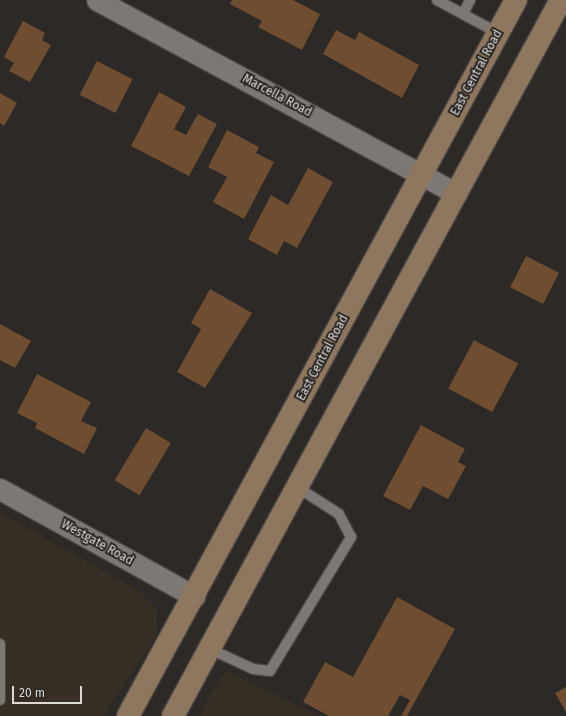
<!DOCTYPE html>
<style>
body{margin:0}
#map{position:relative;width:566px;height:716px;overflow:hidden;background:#2d2926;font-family:"Fira Sans",sans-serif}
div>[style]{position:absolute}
.built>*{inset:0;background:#372e26}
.building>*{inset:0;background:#6e4d31;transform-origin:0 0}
.roads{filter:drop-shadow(1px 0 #494643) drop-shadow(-1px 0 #494643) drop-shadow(0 1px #494643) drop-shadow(0 -1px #494643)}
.lane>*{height:10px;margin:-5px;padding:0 5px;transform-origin:5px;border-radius:5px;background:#7d7874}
.street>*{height:21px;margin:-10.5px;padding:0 10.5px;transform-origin:10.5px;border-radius:10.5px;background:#7d7874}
.secondary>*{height:22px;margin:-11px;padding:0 11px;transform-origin:11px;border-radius:11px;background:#8f765e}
span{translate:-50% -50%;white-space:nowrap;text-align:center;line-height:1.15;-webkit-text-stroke:4px #2d2926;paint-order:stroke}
.street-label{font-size:12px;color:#dcd9d7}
.scale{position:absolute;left:12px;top:686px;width:70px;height:18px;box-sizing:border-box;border:2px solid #dcd9d7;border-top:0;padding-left:5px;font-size:12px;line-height:14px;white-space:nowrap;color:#dcd9d7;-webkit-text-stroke:3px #2d2926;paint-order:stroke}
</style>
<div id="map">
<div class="built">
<i style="clip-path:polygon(0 513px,138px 590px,157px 609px,157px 634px,104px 716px,0 716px)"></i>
<i style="clip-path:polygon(225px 671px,321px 716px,199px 716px)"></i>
</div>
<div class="building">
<i style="clip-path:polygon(232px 0,293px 0,320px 14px,302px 50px,258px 27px,262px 21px,230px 4px)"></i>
<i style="clip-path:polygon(23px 21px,45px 33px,42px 40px,51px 45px,30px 82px,9px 71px,14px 63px,4px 57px)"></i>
<i style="clip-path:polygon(336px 30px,355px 40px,359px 32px,419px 65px,402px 98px,323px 54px)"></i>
<i style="left:97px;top:61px;width:40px;height:38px;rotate:27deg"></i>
<i style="clip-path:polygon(159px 92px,186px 107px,174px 129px,186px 135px,198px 114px,217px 124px,189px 176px,131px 146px)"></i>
<i style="clip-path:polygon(0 93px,17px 103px,4px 126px,0 123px)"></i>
<i style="clip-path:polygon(227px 130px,259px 147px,256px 153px,274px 162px,244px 219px,213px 202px,227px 177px,208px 167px)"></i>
<i style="clip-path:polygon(308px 168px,333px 182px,297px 248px,284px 241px,277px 255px,248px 239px,271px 195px,288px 205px)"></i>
<i style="left:526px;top:256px;width:37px;height:35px;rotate:27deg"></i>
<i style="clip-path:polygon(210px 289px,252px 313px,205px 388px,177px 372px,201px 329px,191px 323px)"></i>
<i style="clip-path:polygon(0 324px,31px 341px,15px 368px,0 360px)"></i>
<i style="left:474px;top:340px;width:50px;height:55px;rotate:28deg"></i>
<i style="clip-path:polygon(37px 374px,91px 402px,81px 421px,97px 428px,84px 454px,35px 428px,37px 423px,17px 413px)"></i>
<i style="clip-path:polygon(421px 425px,465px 449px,458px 462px,466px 466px,448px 499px,423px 486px,410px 510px,383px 496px)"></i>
<i style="left:146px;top:428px;width:29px;height:61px;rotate:31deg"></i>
<i style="clip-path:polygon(397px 597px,455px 629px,407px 716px,401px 716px,410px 700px,400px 695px,388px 716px,329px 716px,303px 702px,325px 662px,353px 677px)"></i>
<i style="clip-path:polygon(566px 687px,566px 712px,555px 693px)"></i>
</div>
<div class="roads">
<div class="lane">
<i style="left:437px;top:0;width:69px;rotate:28.4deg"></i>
<i style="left:463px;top:14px;width:16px;rotate:-63deg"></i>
<i style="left:0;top:644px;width:56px;rotate:90deg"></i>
<i style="left:210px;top:649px;width:47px;rotate:24.9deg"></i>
<i style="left:253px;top:669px;width:17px;rotate:7deg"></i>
<i style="left:270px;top:671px;width:157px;rotate:-58.8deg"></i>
<i style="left:351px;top:537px;width:26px;rotate:-118deg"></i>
<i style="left:339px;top:514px;width:50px;rotate:-147.3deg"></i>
</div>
<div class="street">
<i style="left:97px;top:0;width:408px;rotate:28.3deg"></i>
<i style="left:0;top:489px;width:222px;rotate:28.9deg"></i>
</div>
<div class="secondary">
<i style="left:128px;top:716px;width:814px;rotate:-61.55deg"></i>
<i style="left:173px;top:716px;width:814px;rotate:-61.55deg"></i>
</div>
</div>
<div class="street-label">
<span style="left:477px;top:73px;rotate:-62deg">East Central Road</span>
<span style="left:277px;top:96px;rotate:28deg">Marcella Road</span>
<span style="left:323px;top:358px;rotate:-62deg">East Central Road</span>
<span style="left:97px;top:543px;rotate:29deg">Westgate Road</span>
</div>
<div class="scale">20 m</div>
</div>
